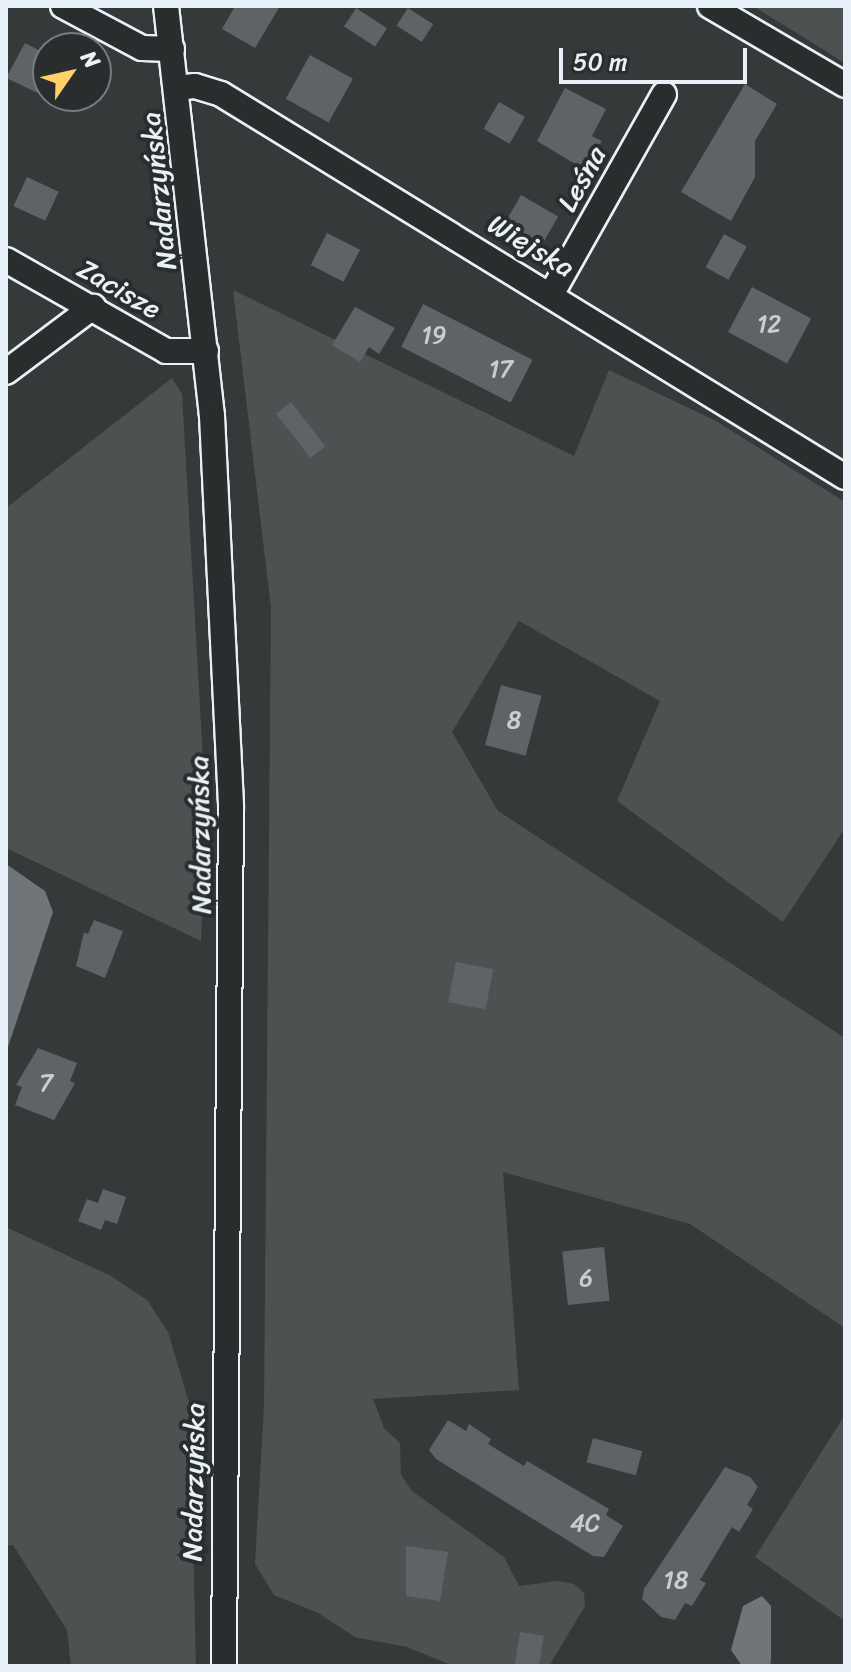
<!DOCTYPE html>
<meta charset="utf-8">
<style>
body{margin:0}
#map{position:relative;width:851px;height:1672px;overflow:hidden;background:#35393a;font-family:Sriracha,sans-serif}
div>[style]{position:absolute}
.green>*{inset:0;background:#4d5152}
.water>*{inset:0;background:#707579}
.building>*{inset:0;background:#5f6365;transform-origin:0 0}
.roads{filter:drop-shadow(2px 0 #e8f1f8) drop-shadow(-2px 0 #e8f1f8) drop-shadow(0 2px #e8f1f8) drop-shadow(0 -2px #e8f1f8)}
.minor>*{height:24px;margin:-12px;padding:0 12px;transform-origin:12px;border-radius:12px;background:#2a2d2e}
span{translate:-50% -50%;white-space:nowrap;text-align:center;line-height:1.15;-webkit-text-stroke:8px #2a2d2e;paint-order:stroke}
.number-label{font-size:24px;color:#c6ced3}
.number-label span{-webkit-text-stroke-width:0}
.street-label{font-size:28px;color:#e8f1f8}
.frame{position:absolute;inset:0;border:8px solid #e8f1f8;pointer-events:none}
.north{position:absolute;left:32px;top:32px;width:80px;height:80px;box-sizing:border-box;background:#2a2d2e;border:2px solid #767b7f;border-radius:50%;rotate:56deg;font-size:22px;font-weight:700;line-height:32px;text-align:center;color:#e8f1f8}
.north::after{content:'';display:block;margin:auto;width:28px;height:36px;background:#ffd166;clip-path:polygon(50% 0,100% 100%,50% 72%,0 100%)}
.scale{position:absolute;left:559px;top:48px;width:188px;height:36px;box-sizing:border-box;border:4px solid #e8f1f8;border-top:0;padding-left:10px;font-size:24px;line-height:28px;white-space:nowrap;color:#e8f1f8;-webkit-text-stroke:6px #2a2d2e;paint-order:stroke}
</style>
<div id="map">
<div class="green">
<i style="clip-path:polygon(753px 6px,845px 6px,845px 63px)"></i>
<i style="clip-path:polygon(233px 290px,574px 456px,609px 370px,716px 421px,845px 502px,845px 828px,783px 922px,617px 801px,660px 701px,519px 621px,452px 732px,498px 811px,845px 1038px,845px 1328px,690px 1224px,503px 1172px,519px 1390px,373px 1399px,384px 1428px,400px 1443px,401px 1475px,412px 1491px,504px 1557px,519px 1586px,557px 1581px,574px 1584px,584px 1593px,585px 1606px,549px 1666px,453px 1666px,407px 1647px,355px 1637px,318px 1613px,274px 1595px,255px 1564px,264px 1405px,271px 608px)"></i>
<i style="clip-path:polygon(172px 378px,182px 394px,206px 811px,201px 941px,6px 848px,6px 508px)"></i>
<i style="clip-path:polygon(6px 1227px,111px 1276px,147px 1300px,168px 1332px,190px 1406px,196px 1666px,71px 1666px,67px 1630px,13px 1545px,6px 1545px)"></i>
<i style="clip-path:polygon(845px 1415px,845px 1621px,755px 1557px)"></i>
</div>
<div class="water">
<i style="clip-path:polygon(6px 864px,45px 891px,53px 912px,6px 1053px)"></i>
<i style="clip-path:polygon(762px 1596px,771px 1606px,771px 1661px,770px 1666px,742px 1666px,731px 1650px,743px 1606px)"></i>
</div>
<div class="building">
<i style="clip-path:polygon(235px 6px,280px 6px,255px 48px,222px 29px)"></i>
<i style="left:356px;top:8px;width:37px;height:22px;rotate:33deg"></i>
<i style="left:408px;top:8px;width:30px;height:21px;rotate:33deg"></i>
<i style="clip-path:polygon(25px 43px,48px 55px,48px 75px,38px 93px,6px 78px)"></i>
<i style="left:310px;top:55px;width:49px;height:50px;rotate:29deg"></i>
<i style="clip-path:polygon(745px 84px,777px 104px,755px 141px,755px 177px,731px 221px,681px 192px)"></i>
<i style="clip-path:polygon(565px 88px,606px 109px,592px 136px,602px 141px,585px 170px,537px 141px)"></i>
<i style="left:499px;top:102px;width:30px;height:31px;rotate:30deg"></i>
<i style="left:27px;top:177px;width:35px;height:32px;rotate:25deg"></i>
<i style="left:521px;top:195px;width:43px;height:36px;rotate:30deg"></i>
<i style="left:327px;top:233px;width:37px;height:36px;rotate:27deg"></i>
<i style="left:724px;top:234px;width:26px;height:38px;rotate:29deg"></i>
<i style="left:752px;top:287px;width:67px;height:51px;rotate:28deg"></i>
<i style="left:423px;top:304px;width:123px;height:48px;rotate:27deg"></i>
<i style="clip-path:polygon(355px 307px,395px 328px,379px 354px,369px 347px,360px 362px,332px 345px)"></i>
<i style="left:291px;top:402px;width:56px;height:19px;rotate:52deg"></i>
<i style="left:501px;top:685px;width:42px;height:62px;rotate:15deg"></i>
<i style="clip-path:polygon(94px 920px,123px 931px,105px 978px,76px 966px,84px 932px,88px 934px)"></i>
<i style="left:456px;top:962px;width:38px;height:41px;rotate:11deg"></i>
<i style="clip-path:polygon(38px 1048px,77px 1063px,70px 1081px,75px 1083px,54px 1120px,15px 1105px,22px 1087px,16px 1085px)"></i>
<i style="clip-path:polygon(103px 1189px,126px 1197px,117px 1224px,105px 1220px,101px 1230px,78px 1221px,87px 1199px,98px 1203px)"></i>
<i style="left:604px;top:1247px;width:54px;height:42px;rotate:84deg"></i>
<i style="clip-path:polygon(448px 1420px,466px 1431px,469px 1424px,491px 1439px,488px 1444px,524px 1466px,527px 1461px,609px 1509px,606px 1515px,623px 1526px,604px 1557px,593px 1556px,436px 1459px,429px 1450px)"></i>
<i style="left:593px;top:1438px;width:51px;height:25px;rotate:15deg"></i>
<i style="clip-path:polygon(725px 1467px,750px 1477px,758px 1487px,747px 1505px,753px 1509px,739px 1532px,732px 1527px,700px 1580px,706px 1583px,692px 1606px,685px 1603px,675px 1620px,661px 1617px,642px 1599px,644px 1589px)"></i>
<i style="clip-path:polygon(406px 1546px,448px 1552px,440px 1601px,406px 1596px)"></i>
<i style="left:520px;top:1632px;width:24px;height:35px;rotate:9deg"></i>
</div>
<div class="roads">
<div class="minor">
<i style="left:63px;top:6px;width:89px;rotate:28deg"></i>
<i style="left:142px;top:48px;width:30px;rotate:2deg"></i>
<i style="left:166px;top:6px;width:413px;rotate:83.6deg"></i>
<i style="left:212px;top:416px;width:390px;rotate:87.2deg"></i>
<i style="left:231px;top:806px;width:860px;rotate:90.47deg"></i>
<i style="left:710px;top:6px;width:156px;rotate:30.3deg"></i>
<i style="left:178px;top:88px;width:17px;rotate:-7deg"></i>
<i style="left:195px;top:86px;width:27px;rotate:17deg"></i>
<i style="left:221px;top:94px;width:732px;rotate:31.54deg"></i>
<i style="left:6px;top:260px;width:184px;rotate:29.6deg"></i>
<i style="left:166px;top:351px;width:40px"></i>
<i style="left:552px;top:293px;width:228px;rotate:-60.6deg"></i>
<i style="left:6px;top:372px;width:109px;rotate:-36.8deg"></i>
</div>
</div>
<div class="number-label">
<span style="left:769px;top:325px">12</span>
<span style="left:434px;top:336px">19</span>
<span style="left:501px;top:370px">17</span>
<span style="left:514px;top:721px">8</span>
<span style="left:46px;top:1084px">7</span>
<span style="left:586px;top:1279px">6</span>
<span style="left:585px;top:1524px">4C</span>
<span style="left:676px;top:1581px">18</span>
</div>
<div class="street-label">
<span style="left:582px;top:179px;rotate:-61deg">Leśna</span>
<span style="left:159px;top:191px;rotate:-96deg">Nadarzyńska</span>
<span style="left:531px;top:246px;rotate:31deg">Wiejska</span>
<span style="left:119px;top:289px;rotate:30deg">Zacisze</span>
<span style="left:200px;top:835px;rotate:-91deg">Nadarzyńska</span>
<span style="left:194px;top:1482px;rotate:-89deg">Nadarzyńska</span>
</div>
<div class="frame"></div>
<div class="north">N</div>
<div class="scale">50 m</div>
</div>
